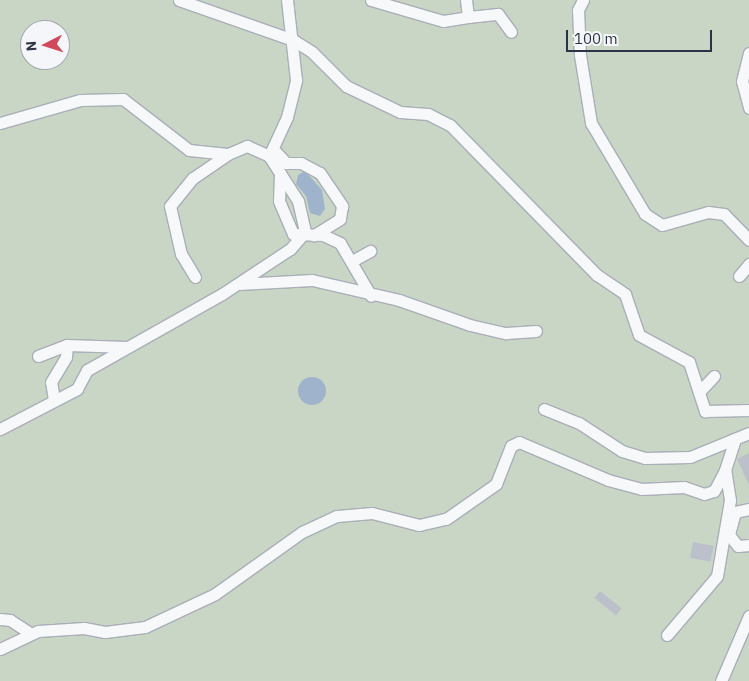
<!DOCTYPE html>
<style>
body{margin:0}
#map{position:relative;width:749px;height:681px;overflow:hidden;background:#e4e7ec;font-family:"IBM Plex Sans",sans-serif}
div>[style]{position:absolute}
.green>*{inset:0;background:#c9d6c5}
.water>*{inset:0;background:#9fb4cc}
.round{border-radius:50%}
.building>*{inset:0;background:#bbc0ca;transform-origin:0 0}
.roads{filter:drop-shadow(1px 0 #a9aeb7) drop-shadow(-1px 0 #a9aeb7) drop-shadow(0 1px #a9aeb7) drop-shadow(0 -1px #a9aeb7)}
.minor>*{height:11px;margin:-5.5px;padding:0 5.5px;transform-origin:5.5px;border-radius:5.5px;background:#f7f8fa}
span{translate:-50% -50%;white-space:nowrap;text-align:center;line-height:1.15;-webkit-text-stroke:5px #f4f6f9;paint-order:stroke}
.north{position:absolute;left:20px;top:20px;width:50px;height:50px;box-sizing:border-box;background:#f4f6f9;border:1px solid #a4a8b1;border-radius:50%;rotate:265deg;font-size:14px;font-weight:700;line-height:20px;text-align:center;color:#2b3445}
.north::after{content:'';display:block;margin:auto;width:18px;height:22px;background:#d1495b;clip-path:polygon(50% 0,100% 100%,50% 72%,0 100%)}
.scale{position:absolute;left:566px;top:30px;width:146px;height:22px;box-sizing:border-box;border:2px solid #2b3445;border-top:0;padding-left:6px;font-size:15px;line-height:18px;white-space:nowrap;color:#2b3445;-webkit-text-stroke:4px #f4f6f9;paint-order:stroke}
</style>
<div id="map">
<div class="green">
<i style="clip-path:polygon(evenodd,0 0,749px 0,749px 681px,0 681px,0 0,30px 30px,60px 30px,60px 60px,30px 60px,30px 30px)"></i>
</div>
<div class="water">
<i style="clip-path:polygon(305px 171px,322px 190px,325px 209px,320px 216px,310px 213px,306px 196px,296px 184px,298px 175px)"></i>
<i class="round" style="left:298px;top:377px;width:28px;height:28px"></i>
</div>
<div class="building">
<i style="clip-path:polygon(749px 453px,749px 485px,737px 459px)"></i>
<i style="left:693px;top:542px;width:21px;height:16px;rotate:11deg"></i>
<i style="left:600px;top:591px;width:28px;height:9px;rotate:39deg"></i>
</div>
<div class="roads">
<div class="minor">
<i style="left:179px;top:0;width:121px;rotate:19.3deg"></i>
<i style="left:293px;top:40px;width:22px;rotate:32deg"></i>
<i style="left:312px;top:52px;width:48px;rotate:45deg"></i>
<i style="left:346px;top:86px;width:60px;rotate:25.7deg"></i>
<i style="left:400px;top:112px;width:28px;rotate:4deg"></i>
<i style="left:428px;top:114px;width:25px;rotate:27deg"></i>
<i style="left:450px;top:125px;width:210px;rotate:45.6deg"></i>
<i style="left:597px;top:275px;width:34px;rotate:34deg"></i>
<i style="left:625px;top:294px;width:43px;rotate:71.1deg"></i>
<i style="left:639px;top:335px;width:57px;rotate:28.4deg"></i>
<i style="left:689px;top:362px;width:52px;rotate:71.9deg"></i>
<i style="left:705px;top:411px;width:44px;rotate:-1.3deg"></i>
<i style="left:371px;top:0;width:75px;rotate:16.3deg"></i>
<i style="left:443px;top:21px;width:25px;rotate:-9deg"></i>
<i style="left:466px;top:0;width:17px;rotate:83deg"></i>
<i style="left:468px;top:17px;width:30px;rotate:-6deg"></i>
<i style="left:498px;top:14px;width:22px;rotate:54deg"></i>
<i style="left:583px;top:0;width:11px;rotate:117deg"></i>
<i style="left:578px;top:10px;width:45px;rotate:87.5deg"></i>
<i style="left:580px;top:55px;width:69px;rotate:80.8deg"></i>
<i style="left:591px;top:123px;width:106px;rotate:59.3deg"></i>
<i style="left:645px;top:214px;width:20px;rotate:33deg"></i>
<i style="left:662px;top:225px;width:48px;rotate:-15.8deg"></i>
<i style="left:708px;top:212px;width:16px;rotate:7deg"></i>
<i style="left:724px;top:214px;width:36px;rotate:46deg"></i>
<i style="left:749px;top:53px;width:29px;rotate:104deg"></i>
<i style="left:742px;top:81px;width:28px;rotate:75deg"></i>
<i style="left:0;top:123px;width:83px;rotate:-16deg"></i>
<i style="left:80px;top:100px;width:43px;rotate:-1.3deg"></i>
<i style="left:123px;top:99px;width:83px;rotate:37.7deg"></i>
<i style="left:189px;top:150px;width:39px;rotate:6deg"></i>
<i style="left:228px;top:154px;width:21px;rotate:-23deg"></i>
<i style="left:247px;top:146px;width:24px;rotate:24deg"></i>
<i style="left:269px;top:156px;width:54px;rotate:57.2deg"></i>
<i style="left:298px;top:201px;width:32px;rotate:77deg"></i>
<i style="left:305px;top:232px;width:23px;rotate:131deg"></i>
<i style="left:290px;top:249px;width:82px;rotate:146.5deg"></i>
<i style="left:222px;top:294px;width:155px;rotate:150.6deg"></i>
<i style="left:87px;top:370px;width:21px;rotate:118deg"></i>
<i style="left:77px;top:389px;width:87px;rotate:152.5deg"></i>
<i style="left:274px;top:150px;width:18px;rotate:47deg"></i>
<i style="left:286px;top:163px;width:15px"></i>
<i style="left:301px;top:163px;width:21px;rotate:28deg"></i>
<i style="left:320px;top:173px;width:40px;rotate:56deg"></i>
<i style="left:342px;top:206px;width:13px;rotate:99deg"></i>
<i style="left:340px;top:219px;width:31px;rotate:148deg"></i>
<i style="left:269px;top:156px;width:43px;rotate:-65.2deg"></i>
<i style="left:287px;top:117px;width:38px;rotate:-76deg"></i>
<i style="left:296px;top:80px;width:81px;rotate:-96.4deg"></i>
<i style="left:280px;top:173px;width:28px;rotate:92deg"></i>
<i style="left:279px;top:201px;width:36px;rotate:67deg"></i>
<i style="left:293px;top:234px;width:30px;rotate:2deg"></i>
<i style="left:323px;top:235px;width:19px;rotate:25deg"></i>
<i style="left:340px;top:243px;width:61px;rotate:59.7deg"></i>
<i style="left:352px;top:261px;width:21px;rotate:-29deg"></i>
<i style="left:739px;top:276px;width:16px;rotate:-50deg"></i>
<i style="left:195px;top:277px;width:27px;rotate:-121deg"></i>
<i style="left:181px;top:254px;width:49px;rotate:-102.9deg"></i>
<i style="left:170px;top:206px;width:36px;rotate:-51deg"></i>
<i style="left:193px;top:178px;width:42px;rotate:-34.4deg"></i>
<i style="left:239px;top:284px;width:73px;rotate:-3.1deg"></i>
<i style="left:312px;top:280px;width:89px;rotate:12.9deg"></i>
<i style="left:399px;top:300px;width:75px;rotate:19.4deg"></i>
<i style="left:470px;top:325px;width:37px;rotate:13deg"></i>
<i style="left:506px;top:333px;width:30px;rotate:-4deg"></i>
<i style="left:38px;top:356px;width:31px;rotate:-21deg"></i>
<i style="left:67px;top:345px;width:60px;rotate:1.9deg"></i>
<i style="left:699px;top:392px;width:22px;rotate:-47deg"></i>
<i style="left:54px;top:400px;width:18px;rotate:-99deg"></i>
<i style="left:51px;top:382px;width:29px;rotate:-59deg"></i>
<i style="left:66px;top:357px;width:12px;rotate:-85deg"></i>
<i style="left:544px;top:409px;width:38px;rotate:22deg"></i>
<i style="left:579px;top:423px;width:51px;rotate:33.1deg"></i>
<i style="left:622px;top:451px;width:24px;rotate:17deg"></i>
<i style="left:645px;top:458px;width:45px;rotate:-1.3deg"></i>
<i style="left:690px;top:457px;width:64px;rotate:-22.1deg"></i>
<i style="left:749px;top:509px;width:14px;rotate:168deg"></i>
<i style="left:735px;top:512px;width:24px;rotate:105deg"></i>
<i style="left:729px;top:535px;width:14px;rotate:51deg"></i>
<i style="left:738px;top:546px;width:11px;rotate:-5deg"></i>
<i style="left:0;top:619px;width:10px;rotate:6deg"></i>
<i style="left:10px;top:620px;width:24px;rotate:33deg"></i>
<i style="left:667px;top:635px;width:77px;rotate:-49.7deg"></i>
<i style="left:717px;top:576px;width:77px;rotate:-80.3deg"></i>
<i style="left:730px;top:500px;width:30px;rotate:-99deg"></i>
<i style="left:725px;top:470px;width:33px;rotate:-72deg"></i>
<i style="left:0;top:649px;width:42px;rotate:-25.3deg"></i>
<i style="left:38px;top:631px;width:46px;rotate:-3.7deg"></i>
<i style="left:84px;top:628px;width:21px;rotate:11deg"></i>
<i style="left:105px;top:632px;width:40px;rotate:-7.1deg"></i>
<i style="left:145px;top:627px;width:77px;rotate:-25.2deg"></i>
<i style="left:215px;top:594px;width:107px;rotate:-35.5deg"></i>
<i style="left:302px;top:532px;width:38px;rotate:-25deg"></i>
<i style="left:337px;top:516px;width:35px;rotate:-5deg"></i>
<i style="left:372px;top:513px;width:49px;rotate:14.3deg"></i>
<i style="left:419px;top:525px;width:28px;rotate:-13deg"></i>
<i style="left:446px;top:519px;width:61px;rotate:-35deg"></i>
<i style="left:496px;top:484px;width:41px;rotate:-68.5deg"></i>
<i style="left:511px;top:446px;width:9px;rotate:-27deg"></i>
<i style="left:519px;top:442px;width:97px;rotate:23.1deg"></i>
<i style="left:608px;top:480px;width:34px;rotate:15deg"></i>
<i style="left:641px;top:489px;width:43px;rotate:-2.7deg"></i>
<i style="left:684px;top:487px;width:21px;rotate:19deg"></i>
<i style="left:704px;top:494px;width:10px;rotate:-17deg"></i>
<i style="left:714px;top:491px;width:24px;rotate:-62deg"></i>
<i style="left:721px;top:681px;width:71px;rotate:-66.7deg"></i>
</div>
</div>
<div class="north">N</div>
<div class="scale">100 m</div>
</div>
